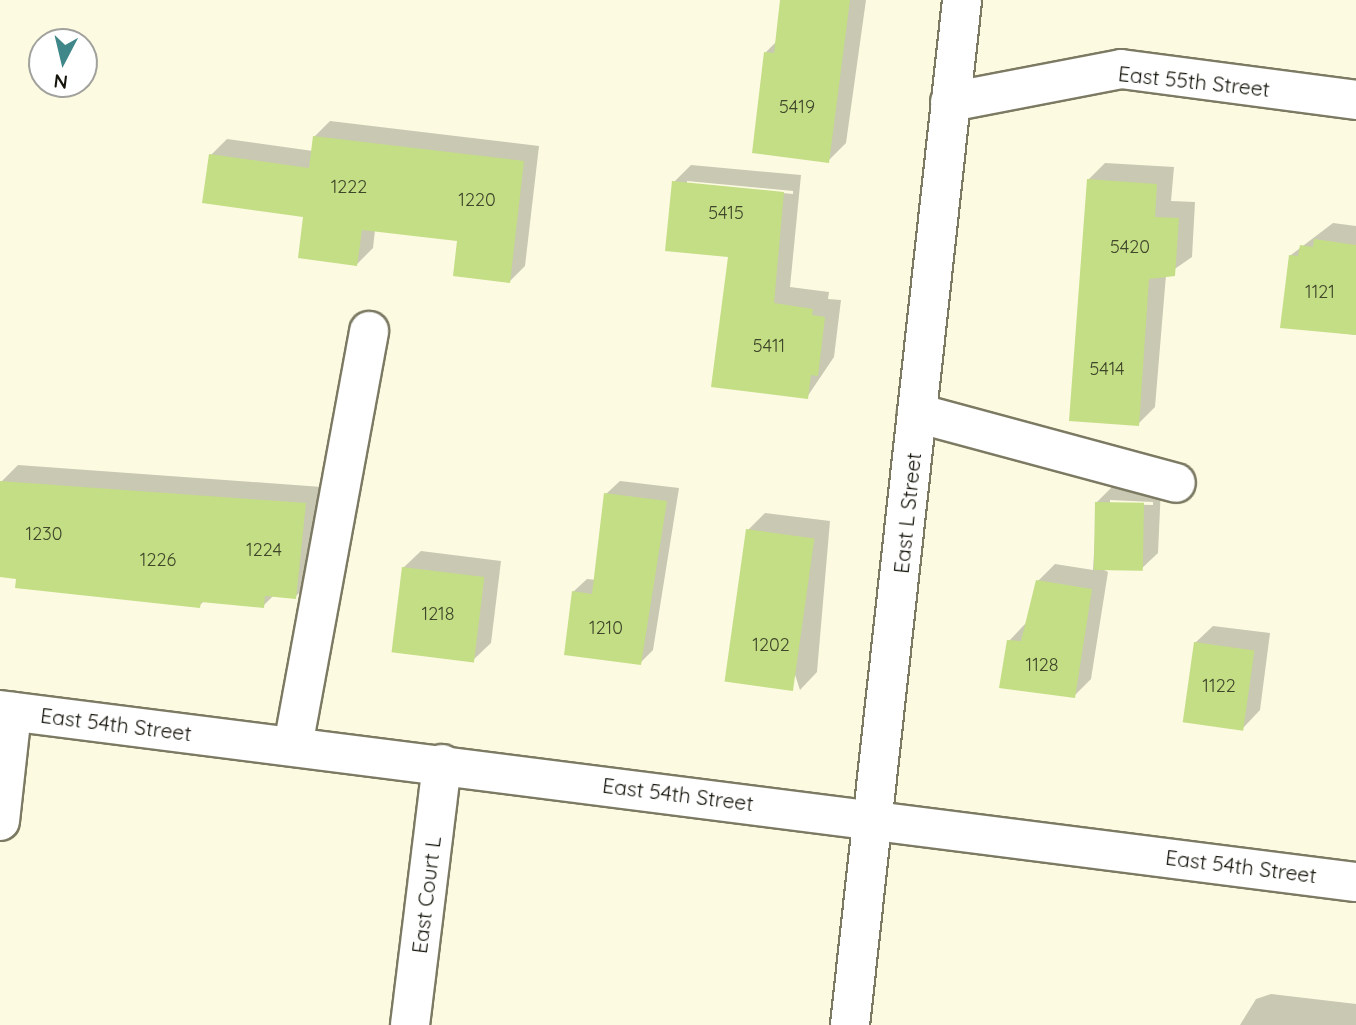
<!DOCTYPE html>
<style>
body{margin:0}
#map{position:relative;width:1356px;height:1025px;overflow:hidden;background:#fcfae0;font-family:Quicksand,sans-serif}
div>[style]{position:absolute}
.shadow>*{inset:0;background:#0003}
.building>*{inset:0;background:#c3de85;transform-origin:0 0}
.roads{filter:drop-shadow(2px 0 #7c7a63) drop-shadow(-2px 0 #7c7a63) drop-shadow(0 2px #7c7a63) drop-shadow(0 -2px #7c7a63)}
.minor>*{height:38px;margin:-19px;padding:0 19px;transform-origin:19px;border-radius:19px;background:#fff}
span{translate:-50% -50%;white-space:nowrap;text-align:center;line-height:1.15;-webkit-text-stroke:6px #fff;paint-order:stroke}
.number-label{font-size:18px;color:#40462a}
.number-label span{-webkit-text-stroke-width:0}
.street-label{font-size:21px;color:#15140b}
.north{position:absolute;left:28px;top:28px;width:70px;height:70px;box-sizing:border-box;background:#fff;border:2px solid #a1a19d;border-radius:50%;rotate:187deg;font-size:19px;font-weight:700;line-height:28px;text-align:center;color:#15140b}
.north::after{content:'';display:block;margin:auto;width:24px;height:32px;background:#3f8788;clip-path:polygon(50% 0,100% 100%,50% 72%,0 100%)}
</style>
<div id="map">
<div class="shadow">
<i style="clip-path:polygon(781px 0,866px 0,846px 143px,828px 161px,766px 52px,777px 41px)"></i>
<i style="clip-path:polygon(330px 121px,539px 146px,525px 266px,509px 282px,458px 240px,375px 230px,373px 248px,357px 264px,305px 216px,211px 155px,227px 139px,313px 151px,314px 137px)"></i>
<i style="clip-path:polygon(1105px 163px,1174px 167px,1171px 201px,1195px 202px,1192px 257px,1166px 275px,1155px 407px,1138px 424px,1088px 180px)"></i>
<i style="clip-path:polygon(evenodd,691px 165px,801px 175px,790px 287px,829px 292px,828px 299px,841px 300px,834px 357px,807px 397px,730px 255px,674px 182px,691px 165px,687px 181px,793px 191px,793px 194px,687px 184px,687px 181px)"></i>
<i style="clip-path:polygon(1333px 223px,1356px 226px,1356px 335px,1282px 326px,1291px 255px)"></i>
<i style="clip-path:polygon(18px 465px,322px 487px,312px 580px,295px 597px,274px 595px,263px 606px,205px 600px,199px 606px,0 575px,1px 482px)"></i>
<i style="clip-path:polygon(620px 481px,679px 488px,653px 650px,640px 663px,573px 592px,587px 579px,596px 580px,606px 494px)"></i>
<i style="clip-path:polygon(evenodd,1114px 485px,1161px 487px,1158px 553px,1140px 570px,1100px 568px,1108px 572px,1091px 679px,1074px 696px,1009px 641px,1026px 623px,1038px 581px,1055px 564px,1093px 570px,1097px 502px,1114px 485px,1110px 500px,1153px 502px,1153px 505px,1110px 504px,1110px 500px)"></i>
<i style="clip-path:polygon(765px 513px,830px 521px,817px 672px,800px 690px,748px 530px)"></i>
<i style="clip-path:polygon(421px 551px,501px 561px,491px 643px,473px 660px,403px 568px)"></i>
<i style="clip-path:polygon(1213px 626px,1270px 633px,1260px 710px,1243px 728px,1195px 643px)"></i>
<i style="clip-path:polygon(1271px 994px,1356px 1004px,1356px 1025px,1240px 1025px,1256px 999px)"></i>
</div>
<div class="building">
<i style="clip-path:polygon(780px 0,850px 0,829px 163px,752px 153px,764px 52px,774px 53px)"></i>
<i style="clip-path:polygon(313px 136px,524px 161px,510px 283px,453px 276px,457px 241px,362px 230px,357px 266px,298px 258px,303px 217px,202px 203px,209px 154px,309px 168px)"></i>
<i style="clip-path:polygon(1087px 179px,1157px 184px,1155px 217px,1179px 218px,1175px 276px,1149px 279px,1139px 426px,1069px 421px)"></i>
<i style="clip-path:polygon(672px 181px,784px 192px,774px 303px,813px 309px,812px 315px,825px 317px,818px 376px,811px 375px,808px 399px,711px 387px,728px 257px,665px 251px)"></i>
<i style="clip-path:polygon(1314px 239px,1356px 245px,1356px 335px,1280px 328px,1289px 255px,1298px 256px,1300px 245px,1313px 247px)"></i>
<i style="clip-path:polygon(0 481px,306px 503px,296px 599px,265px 596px,264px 608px,201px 602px,200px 608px,15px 588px,16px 579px,0 577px)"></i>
<i style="clip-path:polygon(604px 493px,667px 501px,641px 665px,564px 655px,572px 591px,592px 594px)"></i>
<i style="left:1095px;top:502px;width:49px;height:68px;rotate:1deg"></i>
<i style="left:746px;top:529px;width:69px;height:154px;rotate:8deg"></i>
<i style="left:402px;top:567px;width:83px;height:86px;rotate:7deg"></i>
<i style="clip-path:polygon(1036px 580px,1092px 589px,1075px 698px,999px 688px,1007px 640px,1021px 641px)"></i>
<i style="left:1194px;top:642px;width:61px;height:81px;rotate:8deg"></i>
</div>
<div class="roads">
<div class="minor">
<i style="left:950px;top:102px;width:174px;rotate:-10.9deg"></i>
<i style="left:1121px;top:69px;width:237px;rotate:7.5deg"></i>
<i style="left:917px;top:413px;width:268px;rotate:15.1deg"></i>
<i style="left:0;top:710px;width:1367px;rotate:7.23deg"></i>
<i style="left:293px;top:746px;width:422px;rotate:-79.6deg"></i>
<i style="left:0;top:821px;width:110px;rotate:-83.7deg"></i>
<i style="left:410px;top:1025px;width:263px;rotate:-83deg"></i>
<i style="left:850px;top:1025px;width:1031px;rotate:-83.76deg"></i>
</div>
</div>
<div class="number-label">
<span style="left:797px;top:107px">5419</span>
<span style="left:349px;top:187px">1222</span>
<span style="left:477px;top:200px">1220</span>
<span style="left:726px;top:213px">5415</span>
<span style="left:1130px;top:247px">5420</span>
<span style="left:1320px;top:292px">1121</span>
<span style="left:769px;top:346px">5411</span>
<span style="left:1107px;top:369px">5414</span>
<span style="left:44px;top:534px">1230</span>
<span style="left:264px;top:550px">1224</span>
<span style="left:158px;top:560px">1226</span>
<span style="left:438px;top:614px">1218</span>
<span style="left:606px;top:628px">1210</span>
<span style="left:771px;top:645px">1202</span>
<span style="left:1042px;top:665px">1128</span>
<span style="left:1219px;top:686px">1122</span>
</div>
<div class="street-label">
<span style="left:1194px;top:81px;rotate:6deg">East 55th Street</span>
<span style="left:907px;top:513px;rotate:-84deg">East L Street</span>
<span style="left:116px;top:724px;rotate:7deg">East 54th Street</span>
<span style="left:678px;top:794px;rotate:7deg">East 54th Street</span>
<span style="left:1241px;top:866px;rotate:7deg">East 54th Street</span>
<span style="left:426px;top:895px;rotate:-83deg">East Court L</span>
</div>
<div class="north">N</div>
</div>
